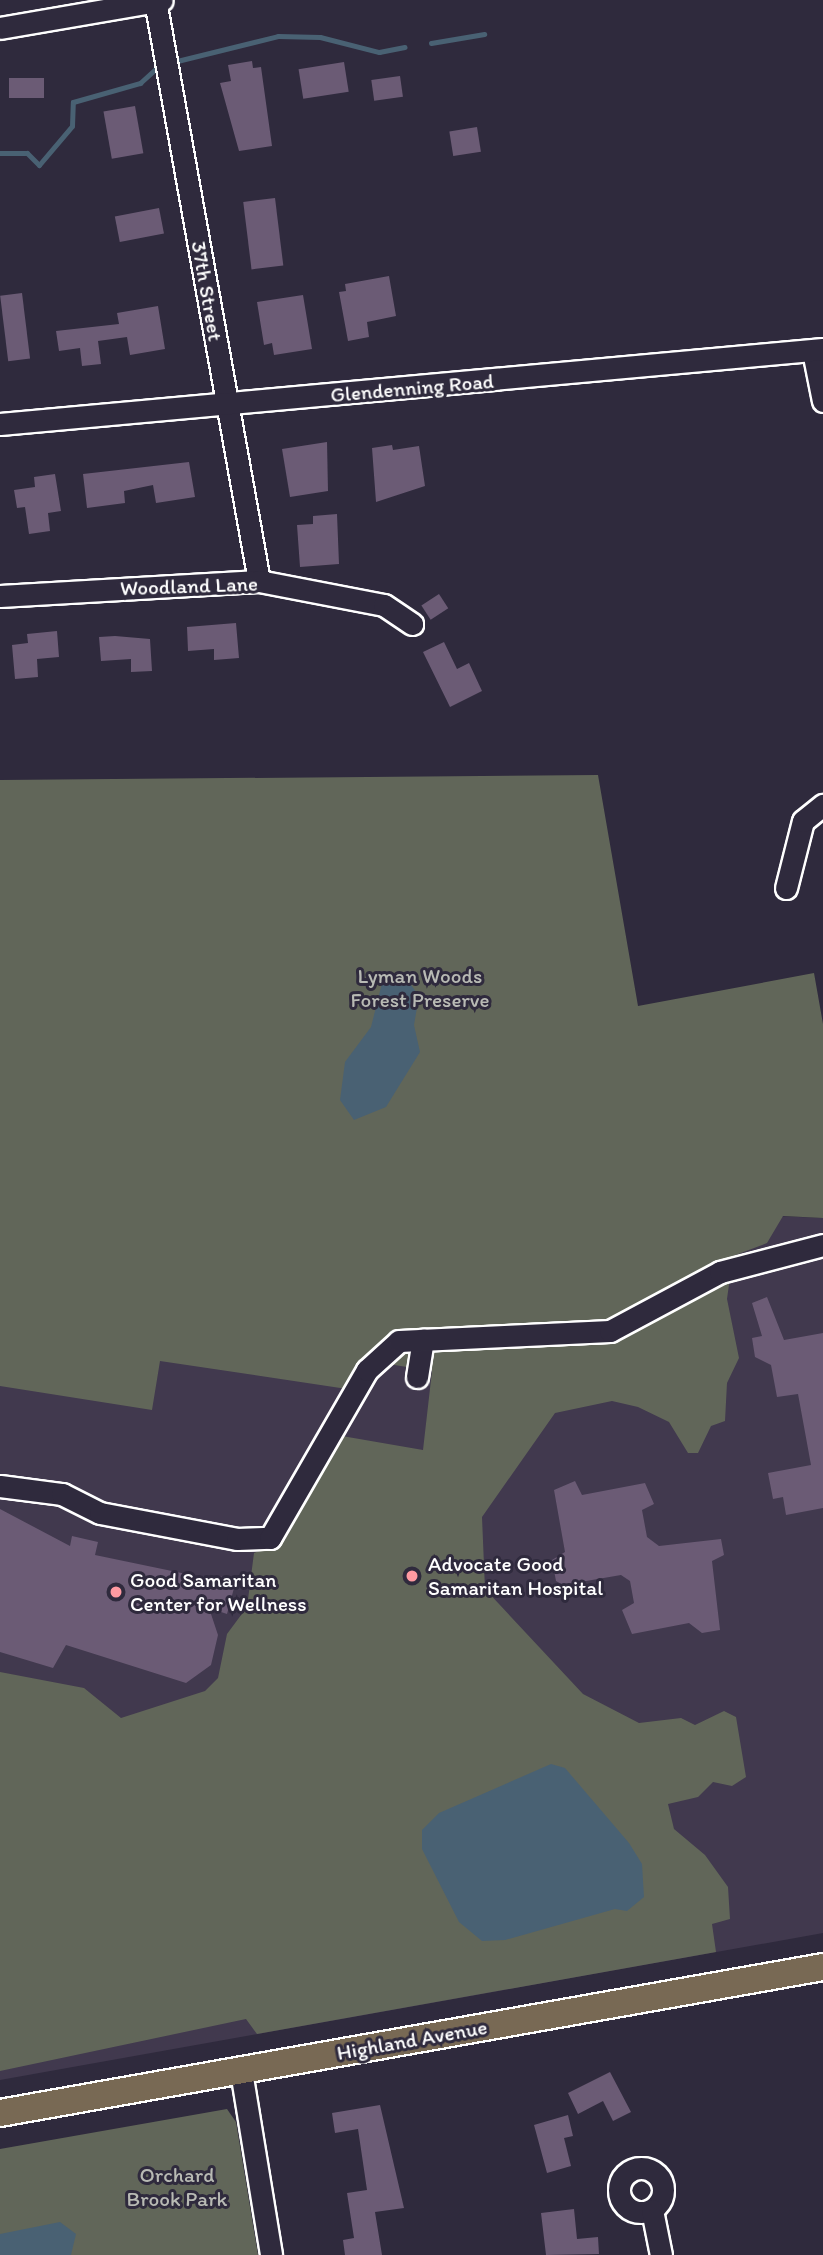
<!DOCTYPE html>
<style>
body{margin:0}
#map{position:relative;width:823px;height:2255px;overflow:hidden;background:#2f2a3d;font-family:Itim,sans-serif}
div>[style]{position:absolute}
.built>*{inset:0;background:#41394e}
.green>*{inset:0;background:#616659}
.water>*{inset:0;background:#496173}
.stream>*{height:5px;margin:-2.5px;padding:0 2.5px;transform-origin:2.5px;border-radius:2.5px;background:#496173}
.building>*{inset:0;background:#6b5b75;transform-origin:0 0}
.roads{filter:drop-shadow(2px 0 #fff) drop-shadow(-2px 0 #fff) drop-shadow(0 2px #fff) drop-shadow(0 -2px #fff)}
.minor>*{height:21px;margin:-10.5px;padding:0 10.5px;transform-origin:10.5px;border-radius:10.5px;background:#2f2a3d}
.minor>.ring{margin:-10.5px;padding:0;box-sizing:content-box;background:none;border:21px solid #2f2a3d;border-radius:50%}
.major>*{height:26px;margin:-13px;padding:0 13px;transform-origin:13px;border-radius:13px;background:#786954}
.dots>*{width:19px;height:19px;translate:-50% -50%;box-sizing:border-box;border:4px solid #2f2a3d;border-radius:50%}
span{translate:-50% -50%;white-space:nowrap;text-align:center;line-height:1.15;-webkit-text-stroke:6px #2f2a3d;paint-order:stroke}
.street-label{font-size:21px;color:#fff}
.park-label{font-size:21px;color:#b8bab4}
.poi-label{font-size:21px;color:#fff}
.left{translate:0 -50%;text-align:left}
</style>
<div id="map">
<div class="built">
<i style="clip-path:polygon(0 1183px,823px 1218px,823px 1933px,0 2080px)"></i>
</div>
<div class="green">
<i style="clip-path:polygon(598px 775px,638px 1006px,814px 973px,823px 1024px,823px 1218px,783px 1216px,767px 1243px,733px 1256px,727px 1299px,739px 1358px,727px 1383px,725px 1421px,711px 1426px,698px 1453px,688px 1453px,669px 1422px,638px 1407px,612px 1401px,555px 1413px,482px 1517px,485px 1589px,583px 1694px,639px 1723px,681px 1718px,695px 1725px,724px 1711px,736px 1717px,746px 1777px,732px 1786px,713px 1782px,698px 1797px,668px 1804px,674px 1829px,705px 1855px,728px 1887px,730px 1919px,712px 1924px,716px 1952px,257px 2034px,246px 2019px,0 2071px,0 1672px,84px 1688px,121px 1718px,205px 1691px,218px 1678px,227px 1634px,247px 1607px,254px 1553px,285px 1540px,342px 1436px,423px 1450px,432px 1371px,363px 1360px,347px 1389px,160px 1361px,152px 1410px,0 1386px,0 780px)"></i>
<i style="clip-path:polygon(227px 2109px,236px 2122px,258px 2255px,0 2255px,0 2149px)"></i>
</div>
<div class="water">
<i style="clip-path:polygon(394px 977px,406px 978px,419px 996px,414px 1025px,420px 1052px,386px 1107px,354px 1120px,340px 1100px,345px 1062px,371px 1027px,382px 983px)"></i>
<i style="clip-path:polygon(551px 1764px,565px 1768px,629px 1843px,642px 1864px,644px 1897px,627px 1911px,615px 1909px,505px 1940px,482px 1941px,459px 1922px,422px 1849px,422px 1830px,439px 1813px)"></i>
<i style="clip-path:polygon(60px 2222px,76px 2234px,71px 2255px,0 2255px,0 2234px)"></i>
</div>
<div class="stream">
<i style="left:431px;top:43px;width:54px;rotate:-9.6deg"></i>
<i style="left:173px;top:62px;width:108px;rotate:-13.9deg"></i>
<i style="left:278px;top:36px;width:42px;rotate:1.4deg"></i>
<i style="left:320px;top:37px;width:61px;rotate:14.3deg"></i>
<i style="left:379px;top:52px;width:26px;rotate:-11deg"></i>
<i style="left:0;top:153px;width:27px"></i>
<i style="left:27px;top:153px;width:17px;rotate:45deg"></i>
<i style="left:39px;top:165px;width:51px;rotate:-49.8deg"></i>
<i style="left:72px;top:126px;width:24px;rotate:-88deg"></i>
<i style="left:73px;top:102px;width:70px;rotate:-15.8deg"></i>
<i style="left:140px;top:83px;width:24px;rotate:-42deg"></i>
</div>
<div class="building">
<i style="clip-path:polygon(252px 61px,253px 68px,261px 67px,272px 146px,239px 151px,220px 83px,231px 81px,228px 65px)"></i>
<i style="left:344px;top:62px;width:30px;height:46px;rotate:81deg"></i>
<i style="left:400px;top:76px;width:21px;height:29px;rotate:82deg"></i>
<i style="left:9px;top:78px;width:35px;height:20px"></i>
<i style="left:135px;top:106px;width:48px;height:32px;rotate:80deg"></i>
<i style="left:477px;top:127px;width:25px;height:28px;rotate:81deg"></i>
<i style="left:275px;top:198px;width:68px;height:32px;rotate:83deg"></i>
<i style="left:159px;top:208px;width:26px;height:45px;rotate:79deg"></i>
<i style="clip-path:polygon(389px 276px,396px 316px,367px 322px,369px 337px,348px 341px,339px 292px,346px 291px,345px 284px)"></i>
<i style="left:22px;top:293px;width:66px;height:22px;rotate:83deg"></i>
<i style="clip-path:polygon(303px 295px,312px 349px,274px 355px,272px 343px,264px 345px,257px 302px)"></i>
<i style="clip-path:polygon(158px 306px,165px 349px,130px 355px,127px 337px,98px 341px,101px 364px,82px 366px,80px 348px,59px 351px,56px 331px,119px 324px,117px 313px)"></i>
<i style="clip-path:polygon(327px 442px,328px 491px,290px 497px,282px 449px)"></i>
<i style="clip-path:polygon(392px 445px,393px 450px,419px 446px,425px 486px,376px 502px,372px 448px)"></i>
<i style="clip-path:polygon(189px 462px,195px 497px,156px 503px,153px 485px,124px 491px,125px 503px,87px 508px,83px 474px)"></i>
<i style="clip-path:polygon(55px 474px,61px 511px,48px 513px,50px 531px,29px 534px,25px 507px,17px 508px,14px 490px,35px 487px,34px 477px)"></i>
<i style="clip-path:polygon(337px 514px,339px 564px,300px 567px,297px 525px,313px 524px,313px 516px)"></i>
<i style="left:439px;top:594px;width:17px;height:21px;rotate:57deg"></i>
<i style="clip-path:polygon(236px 623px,239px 658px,214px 660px,214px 649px,188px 651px,187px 627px)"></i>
<i style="clip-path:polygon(57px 631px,59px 657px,37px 659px,38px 677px,15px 679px,12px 645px,28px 643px,27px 634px)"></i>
<i style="clip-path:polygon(115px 636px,150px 639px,152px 671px,131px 672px,131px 659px,101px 661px,99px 637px)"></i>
<i style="clip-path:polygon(444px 642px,457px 669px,469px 663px,482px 691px,450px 707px,423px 652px)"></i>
<i style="clip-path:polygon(767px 1297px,784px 1340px,823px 1333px,823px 1508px,786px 1515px,783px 1497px,773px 1499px,768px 1473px,811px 1465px,798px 1394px,777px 1397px,771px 1365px,755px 1357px,752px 1338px,762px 1336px,752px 1303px)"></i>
<i style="clip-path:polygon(575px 1481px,582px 1495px,645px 1483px,654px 1504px,642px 1510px,647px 1537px,659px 1546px,721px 1539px,724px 1555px,712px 1561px,720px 1630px,702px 1633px,689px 1623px,632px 1634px,622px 1610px,634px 1603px,630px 1581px,621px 1575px,563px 1585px,556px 1581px,552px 1560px,565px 1552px,554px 1490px)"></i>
<i style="clip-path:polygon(0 1509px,70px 1546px,72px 1536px,98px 1542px,95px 1555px,196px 1576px,237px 1577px,227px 1614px,209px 1608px,218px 1635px,211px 1665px,186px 1683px,66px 1645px,53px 1668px,0 1652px)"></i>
<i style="clip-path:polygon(610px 2072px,631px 2112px,613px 2121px,603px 2101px,578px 2114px,568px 2093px)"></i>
<i style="clip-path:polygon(380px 2105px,404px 2208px,375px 2212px,382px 2255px,345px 2255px,343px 2240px,354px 2238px,347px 2193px,367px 2190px,358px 2129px,335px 2133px,332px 2113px)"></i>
<i style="clip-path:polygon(568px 2115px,573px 2136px,564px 2138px,571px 2166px,547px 2173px,534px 2125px)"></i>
<i style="clip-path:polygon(574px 2209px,577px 2239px,598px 2237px,599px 2254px,546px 2255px,541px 2213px)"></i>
</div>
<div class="roads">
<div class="minor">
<i style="left:155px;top:0;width:590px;rotate:79.85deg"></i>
<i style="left:0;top:28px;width:164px;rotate:-9.8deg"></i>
<i style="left:813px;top:351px;width:51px;rotate:78.7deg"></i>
<i style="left:0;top:424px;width:826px;rotate:-5.21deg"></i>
<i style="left:0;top:596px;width:259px;rotate:-3.3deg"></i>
<i style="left:259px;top:581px;width:127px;rotate:10.9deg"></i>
<i style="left:384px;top:605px;width:34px;rotate:34deg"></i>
<i style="left:786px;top:888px;width:69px;rotate:-75.8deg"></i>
<i style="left:803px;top:821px;width:26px;rotate:-39deg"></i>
<i style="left:417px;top:1377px;width:38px;rotate:-81deg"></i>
<i style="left:0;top:1486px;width:63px;rotate:7.4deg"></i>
<i style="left:62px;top:1494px;width:42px;rotate:26.6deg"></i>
<i style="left:100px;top:1513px;width:139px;rotate:10.7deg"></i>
<i style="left:237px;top:1539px;width:33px;rotate:-2deg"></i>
<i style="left:270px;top:1538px;width:194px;rotate:-60deg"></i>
<i style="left:367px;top:1370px;width:43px;rotate:-42.2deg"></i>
<i style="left:399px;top:1341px;width:211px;rotate:-2.7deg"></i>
<i style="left:610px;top:1331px;width:125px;rotate:-28.2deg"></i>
<i style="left:720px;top:1272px;width:106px;rotate:-14.7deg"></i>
<i style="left:241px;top:2071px;width:186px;rotate:80.7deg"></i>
<i class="ring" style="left:619px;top:2168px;width:23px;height:23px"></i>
<i style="left:652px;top:2210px;width:46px;rotate:78.7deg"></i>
</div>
<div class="major">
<i style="left:0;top:2113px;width:836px;rotate:-10.06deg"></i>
</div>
</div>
<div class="dots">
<i style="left:412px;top:1576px;background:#ff9aa2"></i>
<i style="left:116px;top:1592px;background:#ff9aa2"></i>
</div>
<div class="street-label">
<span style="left:207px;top:291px;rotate:80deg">37th Street</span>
<span style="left:412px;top:388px;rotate:-5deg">Glendenning Road</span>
<span style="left:189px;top:586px;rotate:-2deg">Woodland Lane</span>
<span style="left:412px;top:2040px;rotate:-10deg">Highland Avenue</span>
</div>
<div class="park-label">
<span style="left:420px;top:988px">Lyman Woods<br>Forest Preserve</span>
<span style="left:177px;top:2187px">Orchard<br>Brook Park</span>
</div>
<div class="poi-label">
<span class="left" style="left:428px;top:1576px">Advocate Good<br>Samaritan Hospital</span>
<span class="left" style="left:130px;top:1592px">Good Samaritan<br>Center for Wellness</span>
</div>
</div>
